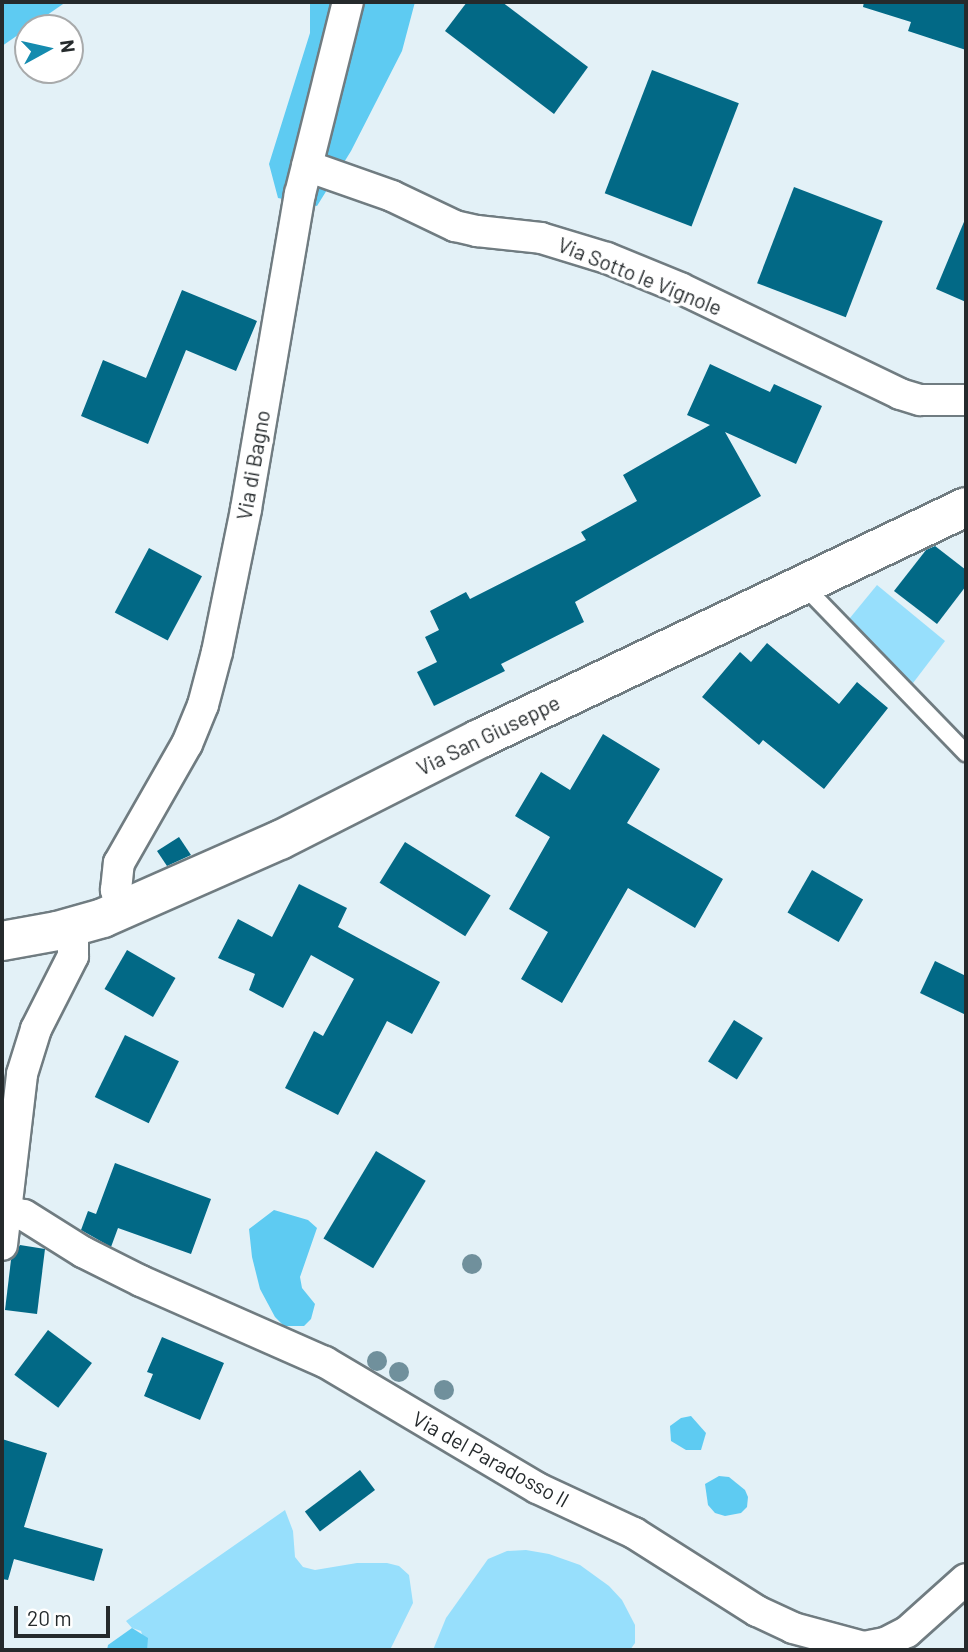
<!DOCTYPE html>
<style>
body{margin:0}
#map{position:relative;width:968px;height:1652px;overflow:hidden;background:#e3f1f7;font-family:Barlow,sans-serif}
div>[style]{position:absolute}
.green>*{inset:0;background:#97dffc}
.forest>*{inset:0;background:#5ecbf2}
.building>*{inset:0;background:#026986;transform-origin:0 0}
.roads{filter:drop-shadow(2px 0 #707c81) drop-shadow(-2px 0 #707c81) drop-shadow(0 2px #707c81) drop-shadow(0 -2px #707c81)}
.lane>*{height:16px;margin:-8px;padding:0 8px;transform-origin:8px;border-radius:8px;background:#fff}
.street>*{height:30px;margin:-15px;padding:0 15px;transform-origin:15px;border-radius:15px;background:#fff}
.secondary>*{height:38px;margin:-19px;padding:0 19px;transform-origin:19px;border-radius:19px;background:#fff}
.trees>*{width:20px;height:20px;margin:-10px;border-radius:50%;background:#70909c}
span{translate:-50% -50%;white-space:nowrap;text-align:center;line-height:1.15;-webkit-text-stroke:7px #fff;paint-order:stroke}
.street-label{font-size:21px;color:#252a2c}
.frame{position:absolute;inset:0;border:4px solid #252a2c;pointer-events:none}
.north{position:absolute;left:14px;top:14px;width:70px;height:70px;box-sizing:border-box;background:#fff;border:2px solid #a8aaab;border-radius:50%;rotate:82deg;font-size:19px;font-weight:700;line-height:28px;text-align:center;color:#252a2c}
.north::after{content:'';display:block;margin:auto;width:24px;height:32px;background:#158baf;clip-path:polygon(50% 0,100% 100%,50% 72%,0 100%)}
.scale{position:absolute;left:14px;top:1606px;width:96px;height:32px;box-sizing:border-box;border:4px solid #252a2c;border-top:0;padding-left:9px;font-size:21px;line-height:24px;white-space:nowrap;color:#252a2c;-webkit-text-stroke:5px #fff;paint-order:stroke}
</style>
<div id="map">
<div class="green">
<i style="clip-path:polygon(877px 585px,945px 641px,910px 687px,845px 624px)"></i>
<i style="clip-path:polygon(285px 1510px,293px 1531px,295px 1557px,303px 1567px,315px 1570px,357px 1563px,387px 1563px,399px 1566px,409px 1575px,413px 1603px,390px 1650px,147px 1650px,141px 1631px,132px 1628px,126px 1621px)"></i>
<i style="clip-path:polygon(526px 1550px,549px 1554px,580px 1565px,609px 1586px,622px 1600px,635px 1625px,635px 1643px,630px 1650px,433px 1650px,446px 1618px,488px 1559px,507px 1551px)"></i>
</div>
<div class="forest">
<i style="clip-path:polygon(2px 2px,66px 2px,2px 46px)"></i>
<i style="clip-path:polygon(310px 2px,415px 2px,402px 51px,351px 151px,317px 206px,278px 198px,269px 164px,310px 33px)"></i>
<i style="clip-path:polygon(274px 1210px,308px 1220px,317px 1228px,300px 1277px,302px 1288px,315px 1304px,311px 1319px,304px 1326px,284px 1326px,275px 1317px,260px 1289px,252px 1257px,249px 1229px)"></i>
<i style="clip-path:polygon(691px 1416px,706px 1433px,701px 1450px,686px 1450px,671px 1441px,670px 1426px,681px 1418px)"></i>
<i style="clip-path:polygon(719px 1476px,729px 1477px,745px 1490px,748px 1497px,747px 1507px,741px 1513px,725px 1516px,715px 1513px,708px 1505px,705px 1484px)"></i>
<i style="clip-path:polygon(132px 1628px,148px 1638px,147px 1650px,107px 1650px,108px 1645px)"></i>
</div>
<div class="building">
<i style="clip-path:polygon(467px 2px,502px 2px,588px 67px,554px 114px,445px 31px)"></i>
<i style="clip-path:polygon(864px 2px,966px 2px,966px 50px,908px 31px,911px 22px,863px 7px)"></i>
<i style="left:652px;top:70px;width:93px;height:132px;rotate:21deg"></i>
<i style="left:794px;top:187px;width:95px;height:103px;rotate:21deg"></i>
<i style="clip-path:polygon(966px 217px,966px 302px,936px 289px)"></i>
<i style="clip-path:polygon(182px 290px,257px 321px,236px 371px,186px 350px,148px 444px,81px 416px,103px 360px,146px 378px)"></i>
<i style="clip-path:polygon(710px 364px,770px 392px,774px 384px,822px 406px,796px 464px,725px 432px,761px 496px,575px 602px,584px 622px,501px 664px,505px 671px,434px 706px,417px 672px,437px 662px,425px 637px,439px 630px,430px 611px,466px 592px,470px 599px,586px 540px,581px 532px,637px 501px,623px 475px,710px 425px,687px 415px)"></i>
<i style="clip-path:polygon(935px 546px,966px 570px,966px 586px,937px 624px,894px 591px,926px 550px)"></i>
<i style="left:149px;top:548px;width:60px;height:73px;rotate:28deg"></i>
<i style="clip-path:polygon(767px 643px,839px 704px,857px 682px,888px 708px,824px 789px,763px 740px,759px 745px,702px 697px,740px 652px,751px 662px)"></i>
<i style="clip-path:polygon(603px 734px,660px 769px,627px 823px,723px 879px,695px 928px,628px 888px,562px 1003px,521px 979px,548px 932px,509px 909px,550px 837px,515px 816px,541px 772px,570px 790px)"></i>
<i style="clip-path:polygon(179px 837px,191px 855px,167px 866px,157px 851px)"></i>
<i style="left:405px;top:842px;width:101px;height:48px;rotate:32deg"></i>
<i style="left:812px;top:870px;width:59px;height:49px;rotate:30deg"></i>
<i style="clip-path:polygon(299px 884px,347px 908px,338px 927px,440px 982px,412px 1034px,387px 1021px,338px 1115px,285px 1088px,314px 1031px,323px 1036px,354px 979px,311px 955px,283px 1008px,249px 990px,255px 974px,218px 958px,238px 919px,272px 937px)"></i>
<i style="left:127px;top:950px;width:56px;height:45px;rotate:30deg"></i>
<i style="clip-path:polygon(935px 961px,966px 976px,966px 1015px,920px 993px)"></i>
<i style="left:734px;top:1020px;width:34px;height:49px;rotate:32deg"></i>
<i style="left:125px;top:1035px;width:60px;height:69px;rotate:26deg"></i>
<i style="left:376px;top:1151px;width:58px;height:102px;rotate:31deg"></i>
<i style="clip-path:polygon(115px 1163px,211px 1199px,191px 1254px,118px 1228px,111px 1247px,81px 1230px,88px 1211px,96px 1214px)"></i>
<i style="clip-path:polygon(20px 1245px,45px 1249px,37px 1314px,5px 1310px,11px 1260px)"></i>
<i style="left:48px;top:1330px;width:55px;height:56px;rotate:37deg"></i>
<i style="clip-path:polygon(162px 1337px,224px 1363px,200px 1420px,144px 1396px,153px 1374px,147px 1372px)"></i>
<i style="clip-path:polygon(2px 1439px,47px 1453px,24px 1527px,103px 1549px,94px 1581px,14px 1559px,8px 1580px,2px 1579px)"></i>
<i style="left:360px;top:1470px;width:25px;height:69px;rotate:53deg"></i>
</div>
<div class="roads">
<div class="lane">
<i style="left:804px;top:586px;width:233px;rotate:45.9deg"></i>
</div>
<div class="street">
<i style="left:307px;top:166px;width:90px;rotate:19.4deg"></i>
<i style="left:392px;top:196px;width:70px;rotate:25.5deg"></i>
<i style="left:455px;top:226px;width:23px;rotate:13deg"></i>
<i style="left:477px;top:231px;width:64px;rotate:6.2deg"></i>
<i style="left:541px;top:238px;width:69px;rotate:16.9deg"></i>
<i style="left:607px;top:258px;width:79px;rotate:22.3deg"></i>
<i style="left:680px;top:288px;width:244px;rotate:25.7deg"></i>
<i style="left:900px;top:394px;width:21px;rotate:17deg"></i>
<i style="left:920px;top:400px;width:46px"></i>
<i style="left:122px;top:910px;width:21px;rotate:-107deg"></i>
<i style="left:116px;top:890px;width:27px;rotate:-84deg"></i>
<i style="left:119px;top:863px;width:137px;rotate:-60.3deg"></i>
<i style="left:187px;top:744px;width:42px;rotate:-67.7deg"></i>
<i style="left:203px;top:705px;width:55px;rotate:-75.2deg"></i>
<i style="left:217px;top:652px;width:146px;rotate:-78.5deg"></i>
<i style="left:246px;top:509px;width:320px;rotate:-80.3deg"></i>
<i style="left:300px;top:194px;width:198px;rotate:-76deg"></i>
<i style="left:6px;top:1211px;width:18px;rotate:13deg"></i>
<i style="left:24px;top:1215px;width:70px;rotate:32.1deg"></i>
<i style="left:83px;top:1252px;width:65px;rotate:26.6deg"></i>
<i style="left:141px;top:1281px;width:201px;rotate:23.8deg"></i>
<i style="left:325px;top:1362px;width:247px;rotate:30.7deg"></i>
<i style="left:537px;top:1488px;width:107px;rotate:24.9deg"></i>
<i style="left:634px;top:1533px;width:146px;rotate:32.4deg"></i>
<i style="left:757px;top:1611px;width:40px;rotate:25deg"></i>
<i style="left:793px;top:1628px;width:73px;rotate:15deg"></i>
<i style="left:864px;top:1647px;width:21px;rotate:-11deg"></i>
<i style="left:885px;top:1643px;width:25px;rotate:-27deg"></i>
<i style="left:907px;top:1632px;width:79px;rotate:-41.9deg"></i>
<i style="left:2px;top:1245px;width:172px;rotate:-83.3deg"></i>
<i style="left:22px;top:1074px;width:47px;rotate:-72.7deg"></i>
<i style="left:36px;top:1029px;width:82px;rotate:-63.1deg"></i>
<i style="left:73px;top:956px;width:29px;rotate:-90deg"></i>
</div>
<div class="secondary">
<i style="left:2px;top:941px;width:56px;rotate:-10.3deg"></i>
<i style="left:57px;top:931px;width:48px;rotate:-15.8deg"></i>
<i style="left:103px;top:918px;width:193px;rotate:-23.8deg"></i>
<i style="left:280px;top:840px;width:223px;rotate:-26.9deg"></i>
<i style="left:479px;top:739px;width:539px;rotate:-25.47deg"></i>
</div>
</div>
<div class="trees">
<i style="left:472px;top:1264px"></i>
<i style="left:377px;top:1361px"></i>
<i style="left:399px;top:1372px"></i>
<i style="left:444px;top:1390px"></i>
</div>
<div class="street-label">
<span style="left:640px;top:276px;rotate:22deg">Via Sotto le Vignole</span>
<span style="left:253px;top:465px;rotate:-80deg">Via di Bagno</span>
<span style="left:488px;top:735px;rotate:-26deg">Via San Giuseppe</span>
<span style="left:491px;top:1459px;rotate:29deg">Via del Paradosso II</span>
</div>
<div class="frame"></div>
<div class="north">N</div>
<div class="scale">20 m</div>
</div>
